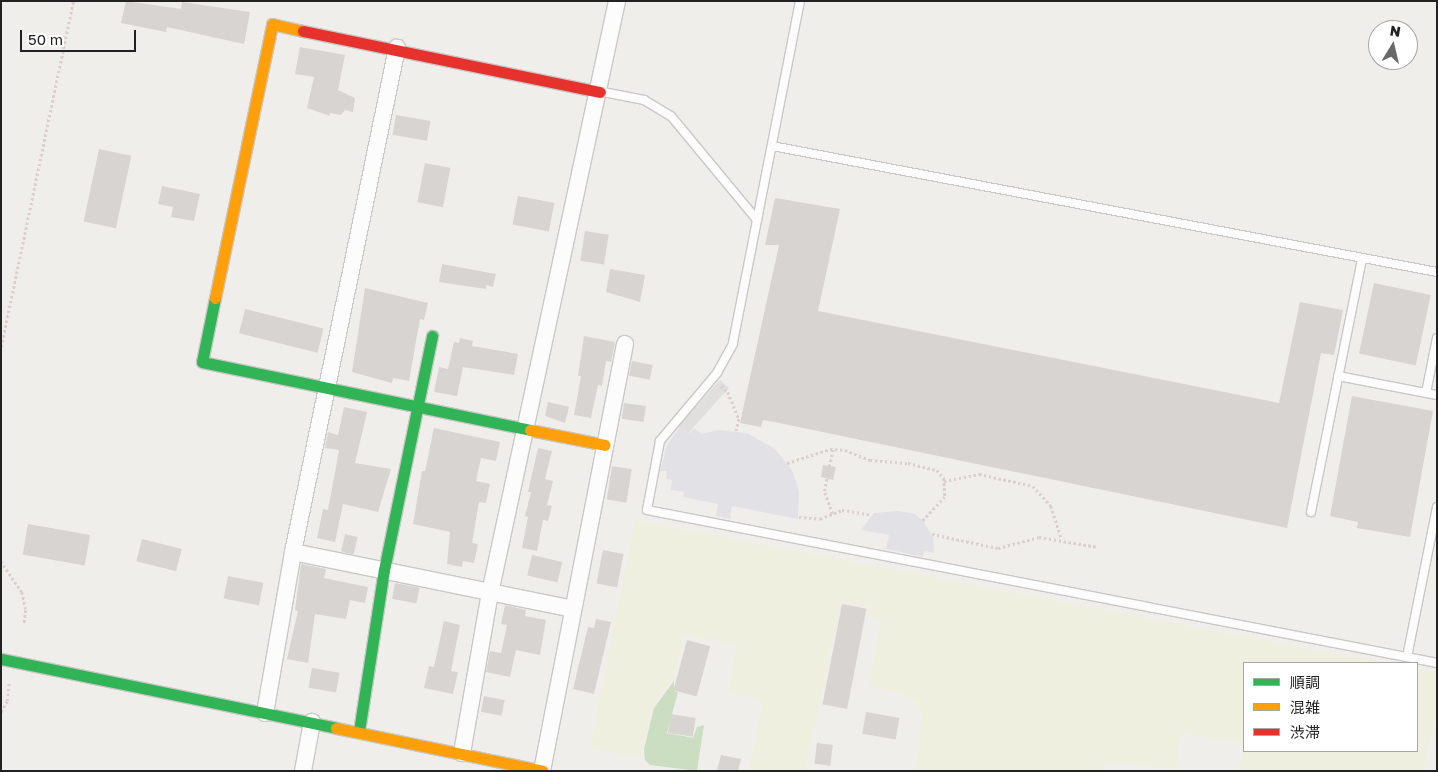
<!DOCTYPE html>
<meta charset="utf-8">
<style>
body{margin:0}
#map{position:relative;width:1438px;height:772px;overflow:hidden;background:#f0eeeb;font-family:"Golos Text","Noto Sans JP",sans-serif}
div>[style]{position:absolute}
.farmland>*{inset:0;background:#efefdf}
.forest>*{inset:0;background:#cbdec1}
.parking>*{inset:0;background:#e0dfde;transform-origin:0 0}
.plaza>*{inset:0;background:#e2e1e5}
.building>*{inset:0;background:#d7d4d2;transform-origin:0 0}
.path>*{height:2.5px;margin-top:-1.25px;transform-origin:0;background:repeating-linear-gradient(90deg,#dccecd 0 2.5px,transparent 0 5px)}
.roads{filter:drop-shadow(1px 0 #c9c8c7) drop-shadow(-1px 0 #c9c8c7) drop-shadow(0 1px #c9c8c7) drop-shadow(0 -1px #c9c8c7)}
.lane>*{height:8px;margin:-4px;padding:0 4px;transform-origin:4px;border-radius:4px;background:#fdfcfc}
.street>*{height:16px;margin:-8px;padding:0 8px;transform-origin:8px;border-radius:8px;background:#fdfcfc}
.fast>*{height:11px;margin:-5.5px;padding:0 5.5px;transform-origin:5.5px;border-radius:5.5px;background:#30b455}
.slow>*{height:11px;margin:-5.5px;padding:0 5.5px;transform-origin:5.5px;border-radius:5.5px;background:#ff9f0a}
.jam>*{height:11px;margin:-5.5px;padding:0 5.5px;transform-origin:5.5px;border-radius:5.5px;background:#e5322d}
span{translate:-50% -50%;white-space:nowrap;text-align:center;line-height:1.15;-webkit-text-stroke:4px #fff;paint-order:stroke}
.frame{position:absolute;inset:0;border:2px solid #222;pointer-events:none}
.legend{position:absolute;left:1243px;top:662px;width:175px;height:90px;box-sizing:border-box;background:#fff;border:1px solid #a7a7a7;margin:0;padding:6px 9px;list-style:none;font-size:15px;color:#222}
.legend li{display:flex;align-items:center;gap:10px;height:25px}
.legend b{width:25px;border:1px solid #a7a7a7}
.north{position:absolute;left:1368px;top:20px;width:50px;height:50px;box-sizing:border-box;background:#fff;border:1px solid #a7a7a7;border-radius:50%;rotate:9deg;font-size:14px;font-weight:700;line-height:20px;text-align:center;color:#222}
.north::after{content:'';display:block;margin:auto;width:18px;height:22px;background:#6a6968;clip-path:polygon(50% 0,100% 100%,50% 72%,0 100%)}
.scale{position:absolute;left:20px;top:30px;width:116px;height:22px;box-sizing:border-box;border:2px solid #222;border-top:0;padding-left:6px;font-size:15px;line-height:18px;white-space:nowrap;color:#222;-webkit-text-stroke:4px #fff;paint-order:stroke}
</style>
<div id="map">
<div class="farmland">
<i style="clip-path:polygon(635px 520px,1381px 663px,1244px 663px,1244px 743px,1180px 733px,1177px 769px,1103px 762px,1101px 771px,916px 771px,922px 716px,917px 703px,905px 695px,869px 686px,881px 621px,871px 618px,872px 607px,841px 601px,805px 771px,749px 771px,763px 701px,728px 693px,736px 645px,684px 635px,674px 676px,652px 707px,641px 758px,590px 748px)"></i>
<i style="clip-path:polygon(1417px 670px,1437px 674px,1437px 709px,1423px 771px,1239px 771px,1244px 747px,1244px 751px,1417px 751px)"></i>
</div>
<div class="forest">
<i style="clip-path:polygon(674px 681px,674px 691px,678px 692px,667px 733px,693px 738px,697px 727px,704px 725px,697px 771px,650px 765px,645px 760px,644px 749px,654px 708px)"></i>
</div>
<div class="parking">
<i style="left:720px;top:380px;width:12px;height:62px;rotate:42deg"></i>
</div>
<div class="plaza">
<i style="clip-path:polygon(680px 427px,690px 433px,694px 428px,702px 434px,718px 430px,747px 433px,775px 449px,792px 470px,799px 491px,798px 519px,732px 506px,730px 519px,716px 516px,718px 504px,683px 497px,684px 492px,671px 490px,672px 480px,666px 479px,667px 471px,660px 471px,667px 445px)"></i>
<i style="clip-path:polygon(897px 511px,915px 514px,923px 521px,933px 537px,934px 553px,924px 551px,923px 557px,886px 549px,889px 535px,861px 530px,874px 513px)"></i>
</div>
<div class="building">
<i style="clip-path:polygon(126px 1px,181px 9px,182px 2px,250px 12px,244px 44px,167px 27px,166px 32px,121px 23px)"></i>
<i style="clip-path:polygon(300px 47px,345px 55px,338px 90px,355px 98px,353px 112px,345px 110px,341px 115px,330px 113px,330px 116px,307px 108px,314px 77px,295px 74px)"></i>
<i style="left:396px;top:115px;width:35px;height:20px;rotate:10deg"></i>
<i style="left:99px;top:149px;width:33px;height:74px;rotate:12deg"></i>
<i style="left:425px;top:163px;width:26px;height:40px;rotate:11deg"></i>
<i style="clip-path:polygon(162px 186px,200px 194px,194px 221px,171px 217px,173px 207px,158px 204px)"></i>
<i style="left:518px;top:196px;width:37px;height:29px;rotate:11deg"></i>
<i style="clip-path:polygon(775px 198px,840px 209px,818px 311px,1279px 403px,1300px 302px,1343px 310px,1334px 355px,1321px 353px,1287px 528px,779px 423px,763px 420px,761px 427px,740px 423px,779px 245px,765px 245px)"></i>
<i style="left:585px;top:231px;width:24px;height:30px;rotate:9deg"></i>
<i style="clip-path:polygon(442px 264px,496px 274px,493px 287px,486px 285px,486px 289px,439px 282px)"></i>
<i style="clip-path:polygon(610px 269px,645px 275px,640px 302px,606px 292px)"></i>
<i style="left:1374px;top:283px;width:58px;height:72px;rotate:12deg"></i>
<i style="clip-path:polygon(365px 288px,428px 303px,424px 320px,420px 319px,409px 381px,393px 378px,392px 383px,352px 372px)"></i>
<i style="left:245px;top:309px;width:81px;height:25px;rotate:14deg"></i>
<i style="clip-path:polygon(584px 336px,615px 342px,611px 362px,606px 361px,602px 386px,598px 385px,591px 418px,574px 415px,581px 376px,578px 376px)"></i>
<i style="clip-path:polygon(460px 338px,473px 341px,472px 346px,518px 354px,514px 375px,463px 367px,457px 396px,434px 392px,439px 367px,448px 369px,454px 342px,459px 343px)"></i>
<i style="left:632px;top:361px;width:21px;height:15px;rotate:11deg"></i>
<i style="clip-path:polygon(1352px 396px,1433px 411px,1410px 537px,1357px 528px,1358px 522px,1330px 516px)"></i>
<i style="clip-path:polygon(548px 402px,569px 407px,565px 423px,545px 416px)"></i>
<i style="left:624px;top:403px;width:22px;height:16px;rotate:8deg"></i>
<i style="clip-path:polygon(344px 407px,367px 412px,355px 463px,391px 469px,378px 512px,343px 504px,335px 542px,317px 538px,323px 509px,328px 510px,339px 450px,325px 448px,328px 432px,338px 435px)"></i>
<i style="clip-path:polygon(434px 428px,500px 442px,496px 461px,481px 458px,476px 481px,490px 484px,486px 503px,479px 502px,472px 543px,478px 544px,474px 563px,463px 561px,462px 567px,447px 564px,450px 532px,413px 524px,422px 471px,425px 471px)"></i>
<i style="clip-path:polygon(538px 448px,552px 451px,545px 479px,553px 481px,547px 505px,552px 506px,548px 521px,543px 520px,537px 551px,522px 548px,528px 517px,525px 516px,531px 492px,528px 492px)"></i>
<i style="clip-path:polygon(823px 465px,836px 467px,833px 480px,821px 477px)"></i>
<i style="left:612px;top:466px;width:20px;height:34px;rotate:9deg"></i>
<i style="left:28px;top:524px;width:63px;height:31px;rotate:10deg"></i>
<i style="left:345px;top:534px;width:13px;height:18px;rotate:13deg"></i>
<i style="left:142px;top:539px;width:41px;height:23px;rotate:14deg"></i>
<i style="left:603px;top:550px;width:21px;height:34px;rotate:11deg"></i>
<i style="left:532px;top:555px;width:31px;height:21px;rotate:13deg"></i>
<i style="clip-path:polygon(301px 564px,326px 569px,324px 578px,368px 587px,365px 603px,350px 600px,346px 619px,315px 614px,308px 663px,287px 659px,298px 611px,295px 610px)"></i>
<i style="left:228px;top:576px;width:36px;height:23px;rotate:11deg"></i>
<i style="left:395px;top:583px;width:25px;height:16px;rotate:11deg"></i>
<i style="left:842px;top:604px;width:25px;height:102px;rotate:11deg"></i>
<i style="clip-path:polygon(505px 605px,526px 610px,525px 616px,546px 620px,540px 655px,516px 650px,510px 677px,486px 672px,490px 651px,501px 653px,507px 625px,501px 624px)"></i>
<i style="clip-path:polygon(596px 619px,611px 622px,594px 694px,573px 689px,588px 627px,594px 628px)"></i>
<i style="clip-path:polygon(444px 621px,460px 625px,451px 671px,458px 672px,453px 694px,424px 688px,429px 666px,434px 667px)"></i>
<i style="left:687px;top:640px;width:24px;height:52px;rotate:15deg"></i>
<i style="left:312px;top:668px;width:28px;height:20px;rotate:10deg"></i>
<i style="left:484px;top:696px;width:21px;height:16px;rotate:11deg"></i>
<i style="left:866px;top:712px;width:34px;height:22px;rotate:10deg"></i>
<i style="left:671px;top:714px;width:25px;height:19px;rotate:9deg"></i>
<i style="left:817px;top:743px;width:16px;height:21px;rotate:7deg"></i>
<i style="clip-path:polygon(721px 755px,741px 759px,738px 771px,717px 771px)"></i>
</div>
<div class="path">
<i style="left:1px;top:347px;width:353px;rotate:-78.2deg"></i>
<i style="left:721px;top:386px;width:9px;rotate:41deg"></i>
<i style="left:728px;top:392px;width:29px;rotate:68deg"></i>
<i style="left:739px;top:419px;width:12px;rotate:104deg"></i>
<i style="left:787px;top:463px;width:45px;rotate:-18deg"></i>
<i style="left:830px;top:449px;width:15px;rotate:4deg"></i>
<i style="left:845px;top:450px;width:27px;rotate:22deg"></i>
<i style="left:870px;top:460px;width:38px;rotate:5deg"></i>
<i style="left:908px;top:463px;width:30px;rotate:14deg"></i>
<i style="left:937px;top:470px;width:11px;rotate:49deg"></i>
<i style="left:944px;top:478px;width:19px;rotate:87deg"></i>
<i style="left:945px;top:497px;width:33px;rotate:133deg"></i>
<i style="left:944px;top:481px;width:36px;rotate:-11deg"></i>
<i style="left:979px;top:474px;width:55px;rotate:12.5deg"></i>
<i style="left:1033px;top:486px;width:27px;rotate:48deg"></i>
<i style="left:1051px;top:506px;width:35px;rotate:72deg"></i>
<i style="left:832px;top:514px;width:24px;rotate:-109deg"></i>
<i style="left:824px;top:491px;width:43px;rotate:-77.9deg"></i>
<i style="left:799px;top:517px;width:21px;rotate:5deg"></i>
<i style="left:820px;top:519px;width:24px;rotate:-22deg"></i>
<i style="left:842px;top:510px;width:30px;rotate:9deg"></i>
<i style="left:932px;top:534px;width:67px;rotate:12deg"></i>
<i style="left:998px;top:548px;width:42px;rotate:-15deg"></i>
<i style="left:1039px;top:537px;width:60px;rotate:9.6deg"></i>
<i style="left:1px;top:561px;width:37px;rotate:56deg"></i>
<i style="left:22px;top:592px;width:18px;rotate:77deg"></i>
<i style="left:26px;top:610px;width:15px;rotate:98deg"></i>
<i style="left:1px;top:712px;width:13px;rotate:-61deg"></i>
<i style="left:7px;top:701px;width:18px;rotate:-84deg"></i>
</div>
<div class="roads">
<div class="lane">
<i style="left:800px;top:1px;width:349px;rotate:101.1deg"></i>
<i style="left:733px;top:344px;width:33px;rotate:119deg"></i>
<i style="left:717px;top:373px;width:89px;rotate:130deg"></i>
<i style="left:660px;top:441px;width:70px;rotate:100.7deg"></i>
<i style="left:647px;top:510px;width:805px;rotate:10.96deg"></i>
<i style="left:603px;top:92px;width:42px;rotate:11deg"></i>
<i style="left:644px;top:100px;width:31px;rotate:31deg"></i>
<i style="left:671px;top:116px;width:135px;rotate:50.4deg"></i>
<i style="left:772px;top:146px;width:677px;rotate:10.73deg"></i>
<i style="left:1338px;top:376px;width:101px;rotate:10.9deg"></i>
<i style="left:1426px;top:393px;width:56px;rotate:-78.7deg"></i>
<i style="left:1311px;top:512px;width:259px;rotate:-78.6deg"></i>
<i style="left:1407px;top:657px;width:153px;rotate:-78.7deg"></i>
</div>
<div class="street">
<i style="left:293px;top:552px;width:285px;rotate:11.5deg"></i>
<i style="left:265px;top:713px;width:163px;rotate:-80.1deg"></i>
<i style="left:293px;top:552px;width:515px;rotate:-78.34deg"></i>
<i style="left:462px;top:753px;width:162px;rotate:-80.1deg"></i>
<i style="left:490px;top:593px;width:605px;rotate:-77.89deg"></i>
<i style="left:303px;top:771px;width:50px;rotate:-79.6deg"></i>
<i style="left:542px;top:771px;width:435px;rotate:-79deg"></i>
</div>
<div class="fast">
<i style="left:215px;top:298px;width:65px;rotate:101.5deg"></i>
<i style="left:202px;top:362px;width:335px;rotate:11.7deg"></i>
<i style="left:1px;top:659px;width:342px;rotate:11.6deg"></i>
<i style="left:359px;top:731px;width:163px;rotate:-81.2deg"></i>
<i style="left:384px;top:570px;width:239px;rotate:-78.4deg"></i>
</div>
<div class="slow">
<i style="left:215px;top:298px;width:280px;rotate:-78.2deg"></i>
<i style="left:272px;top:24px;width:32px;rotate:13deg"></i>
<i style="left:530px;top:430px;width:76px;rotate:11.3deg"></i>
<i style="left:336px;top:728px;width:211px;rotate:11.7deg"></i>
</div>
<div class="jam">
<i style="left:303px;top:31px;width:303px;rotate:11.6deg"></i>
</div>
</div>
<div class="frame"></div>
<ul class="legend">
<li><b style="height:6px;background:#30b455"></b>順調</li>
<li><b style="height:6px;background:#ff9f0a"></b>混雑</li>
<li><b style="height:6px;background:#e5322d"></b>渋滞</li>
</ul>
<div class="north">N</div>
<div class="scale">50 m</div>
</div>
